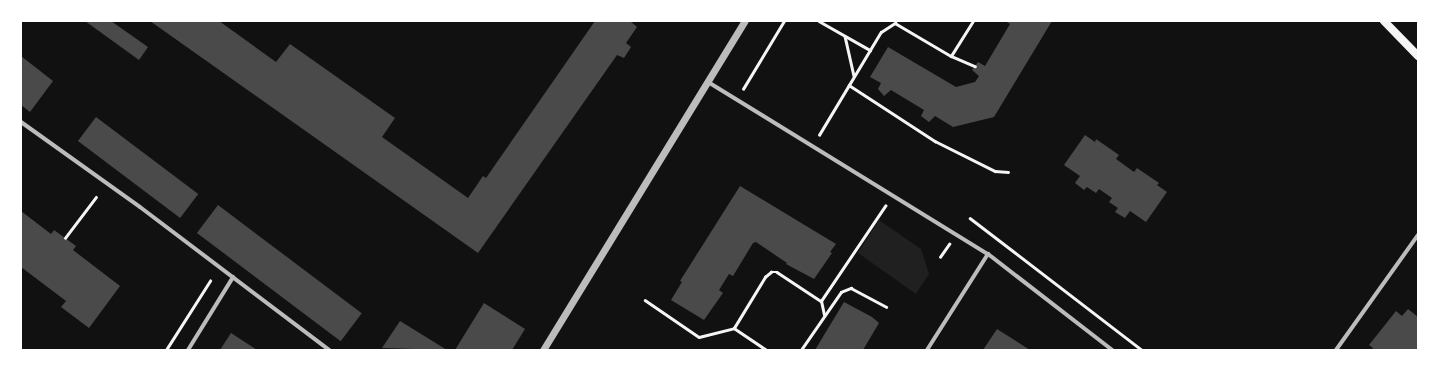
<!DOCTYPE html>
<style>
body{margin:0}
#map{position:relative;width:1439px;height:371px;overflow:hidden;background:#111;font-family:Manrope,sans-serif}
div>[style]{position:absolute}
.green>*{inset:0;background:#202020}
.building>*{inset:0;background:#4a4a4a;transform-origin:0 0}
.path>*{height:2.5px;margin:-1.25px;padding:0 1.25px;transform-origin:1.25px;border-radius:1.25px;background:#f5f5f5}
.minor>*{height:4px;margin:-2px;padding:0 2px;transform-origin:2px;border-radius:2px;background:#bcbcbc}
.tertiary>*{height:7px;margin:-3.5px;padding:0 3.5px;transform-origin:3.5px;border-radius:3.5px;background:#bcbcbc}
.secondary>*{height:8px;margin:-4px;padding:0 4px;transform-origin:4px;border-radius:4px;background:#f5f5f5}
span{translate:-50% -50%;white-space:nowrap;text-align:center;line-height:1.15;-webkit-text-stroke:3.5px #fff;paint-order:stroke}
.frame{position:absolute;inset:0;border:22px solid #fff;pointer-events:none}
</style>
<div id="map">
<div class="green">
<i style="clip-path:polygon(879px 220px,921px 249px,929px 274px,916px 294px,858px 253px)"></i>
</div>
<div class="building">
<i style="clip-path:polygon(85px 21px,111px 21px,148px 47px,139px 60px)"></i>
<i style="clip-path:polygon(150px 21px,219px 21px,276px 62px,290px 44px,395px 118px,382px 137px,468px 198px,483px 176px,486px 178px,595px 21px,630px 21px,637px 27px,626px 43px,631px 47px,624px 58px,617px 55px,478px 253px)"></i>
<i style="clip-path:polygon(1005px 21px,1052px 21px,994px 117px,953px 127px,935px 116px,929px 122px,921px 116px,924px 110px,891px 90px,884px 96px,878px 89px,881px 83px,870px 77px,888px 47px,956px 87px,975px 82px,979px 76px,972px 70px,978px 62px,985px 66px,1010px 24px)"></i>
<i style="clip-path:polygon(21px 56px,53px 81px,30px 112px,21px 105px)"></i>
<i style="left:96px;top:117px;width:128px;height:30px;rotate:37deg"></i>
<i style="clip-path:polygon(1085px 135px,1095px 142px,1096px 139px,1119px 155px,1116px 159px,1134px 172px,1137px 168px,1159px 183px,1157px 185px,1167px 192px,1146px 222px,1130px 211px,1125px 218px,1115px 212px,1118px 208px,1109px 202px,1112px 198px,1099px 189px,1096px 193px,1087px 187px,1084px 190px,1075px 183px,1080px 176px,1064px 165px)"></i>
<i style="clip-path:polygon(740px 186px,836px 244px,830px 252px,832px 253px,814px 279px,786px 264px,787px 263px,756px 242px,753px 243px,733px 276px,729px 274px,719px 290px,723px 293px,704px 320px,671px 300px,682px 282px,680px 281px)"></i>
<i style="left:218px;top:205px;width:180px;height:35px;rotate:37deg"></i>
<i style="clip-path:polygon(21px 211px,51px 234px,54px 230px,76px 246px,73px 250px,120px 286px,89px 328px,61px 307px,66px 301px,21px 267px)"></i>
<i style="clip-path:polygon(844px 302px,872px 317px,879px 323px,863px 350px,815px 350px)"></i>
<i style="clip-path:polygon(484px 303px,525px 329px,512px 350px,455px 350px)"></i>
<i style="clip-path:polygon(1408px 309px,1418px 317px,1418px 350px,1371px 350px,1373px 348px,1369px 345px,1396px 311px,1402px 316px)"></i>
<i style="clip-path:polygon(400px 321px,447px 350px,382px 348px)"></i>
<i style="clip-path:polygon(997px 329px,1030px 350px,983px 350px)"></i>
<i style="clip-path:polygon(231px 333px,257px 350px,220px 350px)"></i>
</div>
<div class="path">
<i style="left:819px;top:21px;width:59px;rotate:29.6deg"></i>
<i style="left:845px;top:36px;width:41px;rotate:77.3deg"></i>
<i style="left:951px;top:56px;width:41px;rotate:-57.8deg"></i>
<i style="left:849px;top:85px;width:103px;rotate:33.1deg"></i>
<i style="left:935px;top:141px;width:67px;rotate:26.6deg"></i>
<i style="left:995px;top:171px;width:13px;rotate:4deg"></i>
<i style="left:743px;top:89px;width:79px;rotate:-58.9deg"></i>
<i style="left:819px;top:135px;width:120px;rotate:-59deg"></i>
<i style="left:881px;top:32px;width:17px;rotate:-33deg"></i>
<i style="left:895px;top:23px;width:65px;rotate:30.5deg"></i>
<i style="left:951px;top:56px;width:26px;rotate:23deg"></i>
<i style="left:970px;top:218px;width:217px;rotate:37.5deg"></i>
<i style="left:65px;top:238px;width:51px;rotate:-52.9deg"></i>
<i style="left:940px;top:257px;width:16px;rotate:-55deg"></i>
<i style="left:645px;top:300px;width:65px;rotate:34.4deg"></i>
<i style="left:699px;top:337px;width:36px;rotate:-14deg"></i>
<i style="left:734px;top:328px;width:40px;rotate:34deg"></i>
<i style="left:824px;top:315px;width:14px;rotate:-102deg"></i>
<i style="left:821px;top:301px;width:115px;rotate:-56deg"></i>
<i style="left:734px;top:328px;width:60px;rotate:-58.7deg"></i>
<i style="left:765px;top:277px;width:8px;rotate:-40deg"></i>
<i style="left:771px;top:272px;width:6px"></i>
<i style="left:777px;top:272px;width:53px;rotate:33.4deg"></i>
<i style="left:166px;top:350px;width:82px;rotate:-57.5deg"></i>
<i style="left:801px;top:350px;width:70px;rotate:-55.4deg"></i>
<i style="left:841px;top:292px;width:11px;rotate:-22deg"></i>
<i style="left:851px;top:288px;width:40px;rotate:28deg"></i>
</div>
<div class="minor">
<i style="left:708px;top:82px;width:329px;rotate:31.6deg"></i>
<i style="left:988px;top:254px;width:157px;rotate:37.7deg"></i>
<i style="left:21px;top:122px;width:146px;rotate:35.5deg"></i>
<i style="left:140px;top:207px;width:237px;rotate:37.1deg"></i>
<i style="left:188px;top:350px;width:86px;rotate:-58.3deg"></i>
<i style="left:927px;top:350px;width:114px;rotate:-57.6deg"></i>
<i style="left:1336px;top:350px;width:141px;rotate:-54.5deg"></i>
</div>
<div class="tertiary">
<i style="left:543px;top:350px;width:386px;rotate:-58.5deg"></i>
</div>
<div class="secondary">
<i style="left:1384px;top:21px;width:49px;rotate:45.8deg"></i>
</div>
<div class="frame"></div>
</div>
